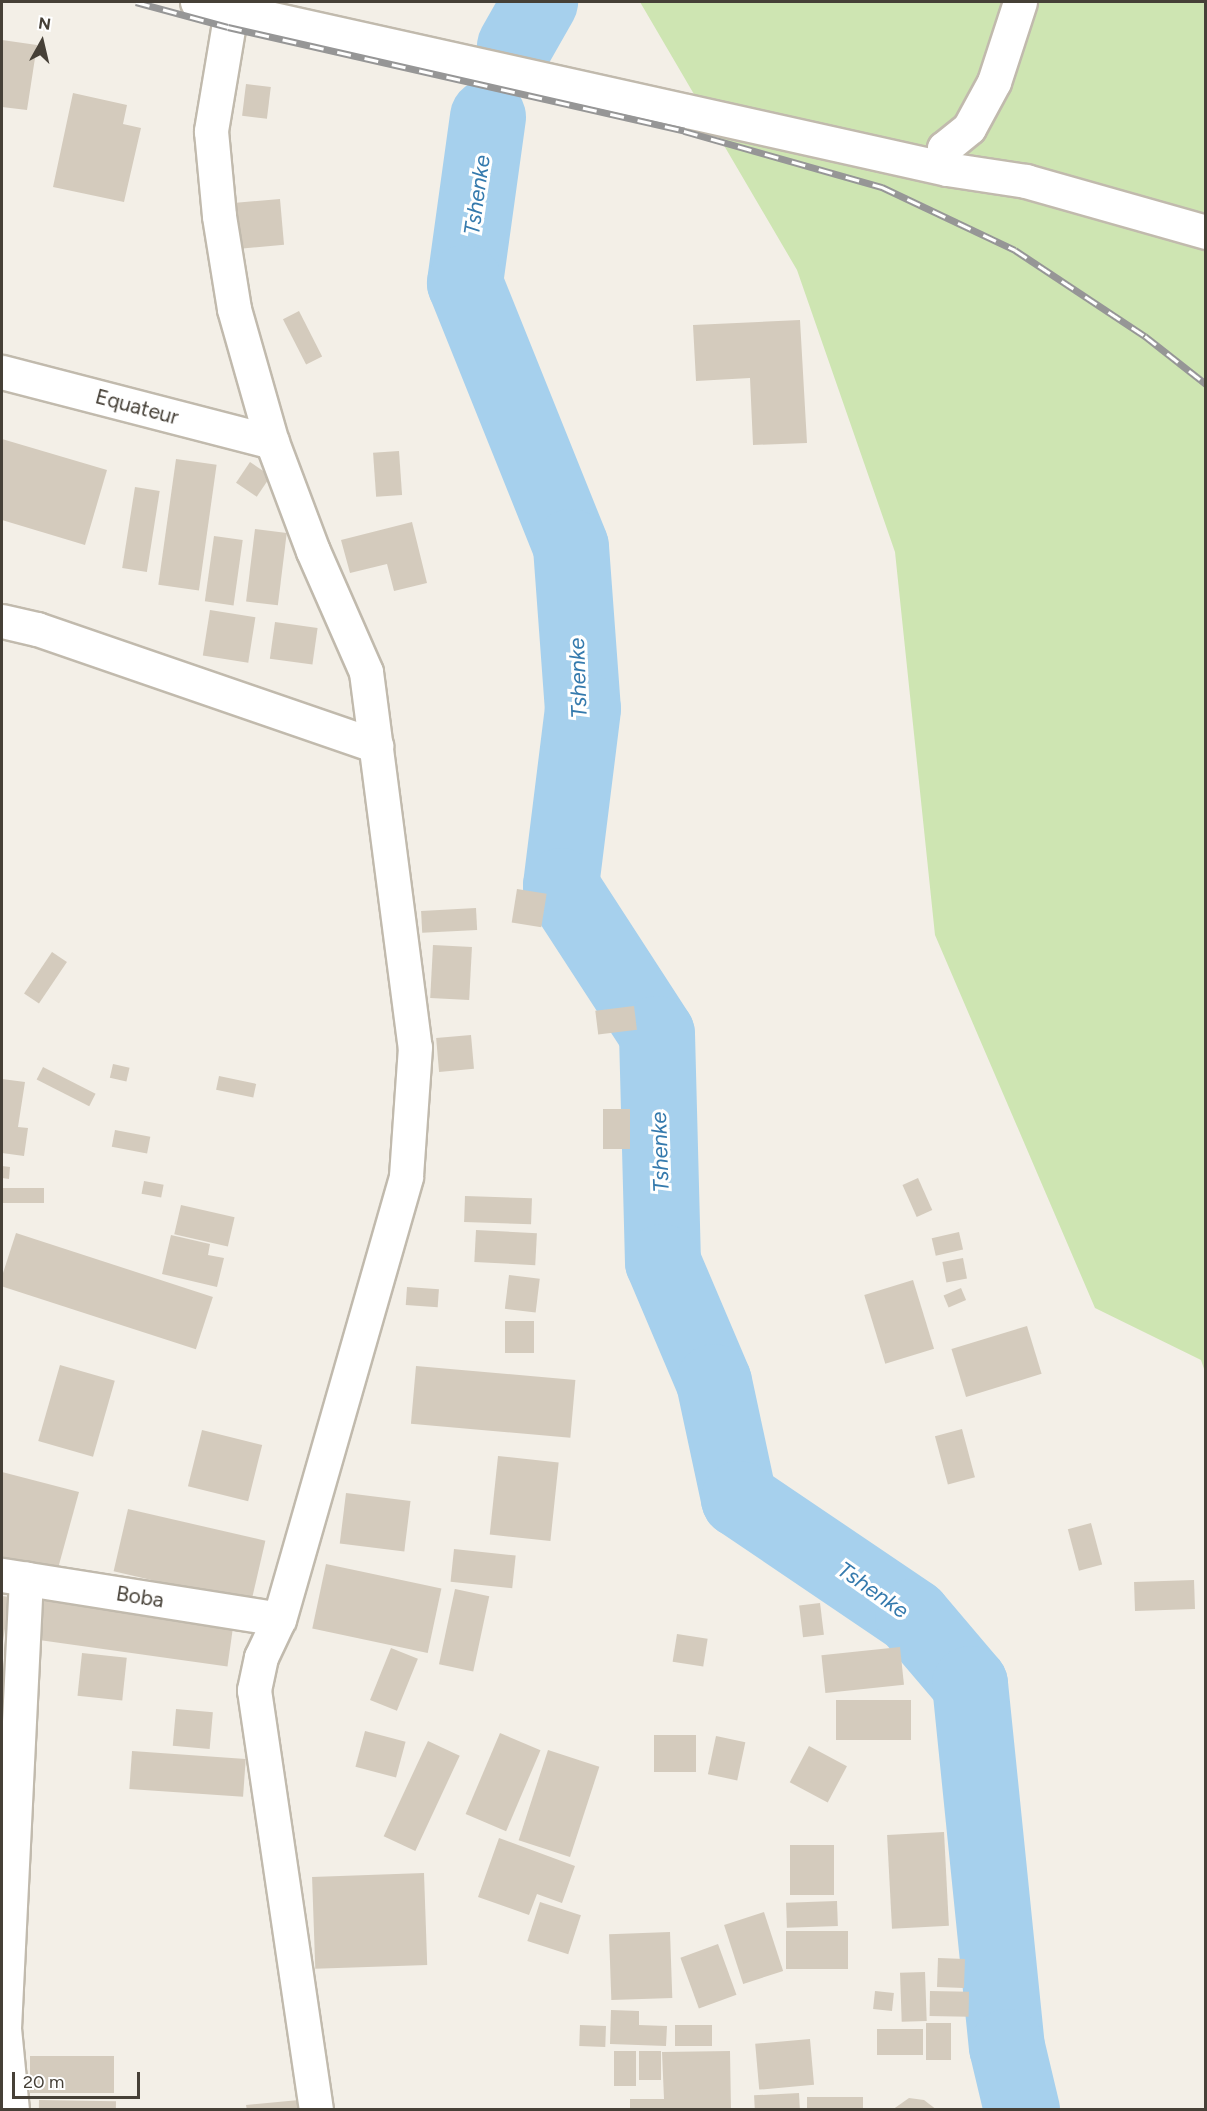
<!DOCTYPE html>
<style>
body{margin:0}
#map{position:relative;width:1207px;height:2111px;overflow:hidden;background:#f3efe7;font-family:Figtree,sans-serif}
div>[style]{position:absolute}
.green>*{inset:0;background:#cee5b2}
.river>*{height:76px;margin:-38px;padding:0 38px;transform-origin:38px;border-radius:38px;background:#a6d0ed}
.building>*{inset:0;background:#d4cbbd;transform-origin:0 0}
.roads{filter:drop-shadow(2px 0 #c1baad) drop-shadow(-2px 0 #c1baad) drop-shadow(0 2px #c1baad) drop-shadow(0 -2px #c1baad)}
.minor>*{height:33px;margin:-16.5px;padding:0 16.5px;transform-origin:16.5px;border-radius:16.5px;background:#fff}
.rail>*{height:7px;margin-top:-3.5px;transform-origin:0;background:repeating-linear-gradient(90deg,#fff 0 14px,#969696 0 28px);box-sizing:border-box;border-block:2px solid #969696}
span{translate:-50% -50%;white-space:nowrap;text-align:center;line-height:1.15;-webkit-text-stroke:6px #fff;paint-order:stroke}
.street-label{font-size:21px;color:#464037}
.water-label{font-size:22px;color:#357aad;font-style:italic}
.frame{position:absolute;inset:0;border:3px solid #464037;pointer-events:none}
.north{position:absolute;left:12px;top:12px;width:60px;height:60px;-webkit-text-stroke:4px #fff;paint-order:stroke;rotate:8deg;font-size:16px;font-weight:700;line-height:24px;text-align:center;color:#464037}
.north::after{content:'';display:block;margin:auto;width:21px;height:27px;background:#464037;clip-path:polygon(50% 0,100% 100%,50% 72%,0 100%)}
.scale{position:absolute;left:12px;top:2072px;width:128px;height:27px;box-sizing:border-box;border:3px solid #464037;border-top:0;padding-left:8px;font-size:18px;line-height:21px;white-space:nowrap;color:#464037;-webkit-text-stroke:4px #fff;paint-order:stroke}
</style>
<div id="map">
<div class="green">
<i style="clip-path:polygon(640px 2px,1205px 2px,1205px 1372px,1201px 1360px,1095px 1308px,935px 935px,895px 552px,797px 270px)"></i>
</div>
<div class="river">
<i style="left:515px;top:46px;width:51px;rotate:-60.4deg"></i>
<i style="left:488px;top:117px;width:168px;rotate:97.9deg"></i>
<i style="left:465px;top:283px;width:284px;rotate:68.1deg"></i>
<i style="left:571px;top:547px;width:162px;rotate:85.8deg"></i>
<i style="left:583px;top:709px;width:178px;rotate:97.1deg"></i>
<i style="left:561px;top:886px;width:176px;rotate:57deg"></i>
<i style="left:657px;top:1034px;width:228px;rotate:88.5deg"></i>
<i style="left:663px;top:1262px;width:130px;rotate:67deg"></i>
<i style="left:714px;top:1382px;width:120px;rotate:77.9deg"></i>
<i style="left:739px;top:1499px;width:210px;rotate:34.1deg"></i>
<i style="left:913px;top:1617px;width:88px;rotate:49.6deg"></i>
<i style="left:970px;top:1684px;width:365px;rotate:84.2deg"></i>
<i style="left:1007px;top:2047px;width:65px;rotate:76.6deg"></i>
</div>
<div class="building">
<i style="clip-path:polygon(2px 40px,37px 45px,27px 110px,2px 107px)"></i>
<i style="left:246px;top:84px;width:25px;height:32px;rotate:7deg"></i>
<i style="clip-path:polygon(73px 93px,127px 105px,123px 124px,141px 128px,124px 202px,53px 187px)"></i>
<i style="left:280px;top:199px;width:46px;height:47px;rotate:85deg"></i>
<i style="left:299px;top:311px;width:51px;height:18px;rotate:63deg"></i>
<i style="clip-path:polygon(800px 320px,807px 443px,753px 445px,750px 378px,696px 381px,693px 325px)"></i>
<i style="clip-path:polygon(2px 439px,107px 470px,85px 545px,2px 520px)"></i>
<i style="left:399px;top:451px;width:44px;height:26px;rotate:86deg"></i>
<i style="left:176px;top:459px;width:41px;height:127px;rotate:8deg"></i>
<i style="left:250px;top:462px;width:25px;height:25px;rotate:34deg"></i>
<i style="left:135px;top:487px;width:25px;height:82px;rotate:9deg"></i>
<i style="clip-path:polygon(412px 522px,427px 583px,394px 591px,387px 564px,350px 573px,341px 540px)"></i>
<i style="left:255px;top:529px;width:32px;height:73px;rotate:7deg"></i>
<i style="left:214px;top:536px;width:29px;height:66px;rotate:8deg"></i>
<i style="left:210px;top:610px;width:46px;height:46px;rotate:9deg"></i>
<i style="left:275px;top:622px;width:43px;height:37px;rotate:8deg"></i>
<i style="left:517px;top:889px;width:30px;height:34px;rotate:9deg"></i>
<i style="left:476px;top:908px;width:22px;height:55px;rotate:87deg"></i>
<i style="left:433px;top:945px;width:39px;height:53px;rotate:3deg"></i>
<i style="left:52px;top:952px;width:18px;height:50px;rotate:34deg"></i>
<i style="left:634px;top:1006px;width:24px;height:39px;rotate:83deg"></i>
<i style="left:471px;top:1035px;width:34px;height:35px;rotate:85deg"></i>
<i style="left:113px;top:1064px;width:17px;height:14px;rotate:13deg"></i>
<i style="left:43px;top:1067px;width:59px;height:14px;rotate:27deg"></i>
<i style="left:219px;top:1076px;width:38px;height:14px;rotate:12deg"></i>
<i style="clip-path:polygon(2px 1079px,25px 1082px,18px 1127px,28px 1128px,24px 1156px,2px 1153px)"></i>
<i style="left:603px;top:1109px;width:27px;height:40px"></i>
<i style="left:115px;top:1130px;width:36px;height:17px;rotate:11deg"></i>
<i style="clip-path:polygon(2px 1166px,10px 1167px,9px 1179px,2px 1178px)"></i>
<i style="left:918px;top:1178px;width:35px;height:17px;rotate:66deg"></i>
<i style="left:144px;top:1181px;width:20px;height:13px;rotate:11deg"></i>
<i style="left:2px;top:1188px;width:42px;height:15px"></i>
<i style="left:465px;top:1196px;width:67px;height:26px;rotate:2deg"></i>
<i style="left:181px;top:1205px;width:55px;height:30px;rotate:13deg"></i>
<i style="left:476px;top:1230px;width:61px;height:32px;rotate:3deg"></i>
<i style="left:959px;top:1232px;width:18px;height:28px;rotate:77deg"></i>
<i style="left:16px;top:1233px;width:207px;height:55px;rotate:18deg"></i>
<i style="clip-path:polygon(171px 1235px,210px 1244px,208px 1255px,224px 1258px,217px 1287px,162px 1274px)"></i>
<i style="left:963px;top:1258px;width:21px;height:21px;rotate:79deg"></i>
<i style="left:509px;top:1275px;width:31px;height:34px;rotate:7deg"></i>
<i style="left:913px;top:1280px;width:72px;height:51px;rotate:73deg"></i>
<i style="left:407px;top:1287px;width:32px;height:18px;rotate:4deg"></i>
<i style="left:961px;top:1288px;width:13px;height:19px;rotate:67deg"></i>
<i style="left:505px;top:1321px;width:29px;height:32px"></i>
<i style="left:1027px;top:1326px;width:50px;height:79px;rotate:73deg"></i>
<i style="left:60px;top:1365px;width:57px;height:79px;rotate:16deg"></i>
<i style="left:416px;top:1366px;width:160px;height:58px;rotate:5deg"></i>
<i style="left:962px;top:1429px;width:50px;height:28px;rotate:75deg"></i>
<i style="left:202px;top:1430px;width:62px;height:58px;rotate:14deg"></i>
<i style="left:498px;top:1456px;width:61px;height:79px;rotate:6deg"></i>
<i style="clip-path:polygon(2px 1472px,79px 1492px,57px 1572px,2px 1557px)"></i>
<i style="left:346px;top:1493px;width:65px;height:51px;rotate:7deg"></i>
<i style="left:128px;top:1509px;width:141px;height:64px;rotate:13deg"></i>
<i style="left:1091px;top:1523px;width:43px;height:24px;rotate:75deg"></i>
<i style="left:454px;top:1549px;width:62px;height:33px;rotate:6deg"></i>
<i style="left:326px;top:1564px;width:118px;height:66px;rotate:12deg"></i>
<i style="left:1194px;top:1580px;width:29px;height:60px;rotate:88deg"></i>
<i style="left:455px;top:1589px;width:35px;height:77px;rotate:12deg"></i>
<i style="clip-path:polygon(2px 1596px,10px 1597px,3px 1641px,2px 1641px)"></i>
<i style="left:34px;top:1599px;width:201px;height:40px;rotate:8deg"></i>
<i style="left:820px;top:1603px;width:32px;height:21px;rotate:83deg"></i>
<i style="left:677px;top:1634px;width:31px;height:28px;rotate:9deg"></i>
<i style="left:900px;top:1647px;width:38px;height:79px;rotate:84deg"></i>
<i style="left:391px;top:1648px;width:29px;height:56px;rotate:22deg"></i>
<i style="left:82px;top:1653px;width:45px;height:43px;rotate:6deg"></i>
<i style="left:836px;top:1700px;width:75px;height:40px"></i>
<i style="left:176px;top:1709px;width:37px;height:37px;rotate:5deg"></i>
<i style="left:365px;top:1731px;width:42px;height:37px;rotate:15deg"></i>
<i style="left:500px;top:1733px;width:44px;height:88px;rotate:23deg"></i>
<i style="left:654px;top:1735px;width:42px;height:37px"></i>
<i style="left:716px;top:1736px;width:30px;height:39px;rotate:12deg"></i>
<i style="left:428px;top:1741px;width:35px;height:105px;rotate:25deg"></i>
<i style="left:809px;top:1746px;width:43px;height:41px;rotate:28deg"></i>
<i style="left:548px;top:1750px;width:54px;height:95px;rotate:18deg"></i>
<i style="left:132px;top:1751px;width:114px;height:38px;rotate:4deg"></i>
<i style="left:944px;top:1832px;width:94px;height:57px;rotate:87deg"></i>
<i style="clip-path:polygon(499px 1838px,575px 1866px,562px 1903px,537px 1894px,529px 1915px,478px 1897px)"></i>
<i style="left:834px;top:1845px;width:50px;height:44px;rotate:90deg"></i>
<i style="left:424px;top:1873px;width:92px;height:112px;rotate:88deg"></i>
<i style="left:837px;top:1901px;width:25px;height:51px;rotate:88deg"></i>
<i style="left:540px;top:1902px;width:43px;height:41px;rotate:18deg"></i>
<i style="left:764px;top:1912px;width:62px;height:42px;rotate:72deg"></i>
<i style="left:786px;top:1931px;width:62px;height:38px"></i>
<i style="left:670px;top:1932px;width:66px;height:61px;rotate:88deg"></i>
<i style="left:718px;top:1944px;width:54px;height:40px;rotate:70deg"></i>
<i style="left:938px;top:1958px;width:27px;height:29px;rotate:2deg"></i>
<i style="left:925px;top:1972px;width:49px;height:25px;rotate:88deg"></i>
<i style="left:875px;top:1991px;width:19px;height:18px;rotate:6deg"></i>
<i style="left:930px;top:1991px;width:39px;height:25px;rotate:1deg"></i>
<i style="clip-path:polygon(611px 2010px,639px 2011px,639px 2025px,667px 2026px,666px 2046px,610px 2044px)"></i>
<i style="left:926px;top:2023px;width:25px;height:37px"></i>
<i style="left:580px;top:2025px;width:26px;height:21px;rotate:2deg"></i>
<i style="left:675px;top:2025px;width:37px;height:21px"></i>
<i style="left:877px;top:2029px;width:46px;height:26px"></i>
<i style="left:810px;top:2039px;width:46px;height:55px;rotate:85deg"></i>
<i style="left:614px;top:2051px;width:22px;height:35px"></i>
<i style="left:639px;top:2051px;width:22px;height:29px"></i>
<i style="clip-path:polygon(730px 2051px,731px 2110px,630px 2110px,630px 2099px,664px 2099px,662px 2052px)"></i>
<i style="left:114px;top:2056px;width:37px;height:84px;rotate:90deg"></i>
<i style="left:799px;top:2093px;width:17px;height:45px;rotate:87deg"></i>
<i style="left:807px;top:2097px;width:56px;height:13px"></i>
<i style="clip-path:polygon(909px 2098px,924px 2100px,937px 2110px,892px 2110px)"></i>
<i style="left:39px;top:2100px;width:77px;height:10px;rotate:1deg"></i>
<i style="clip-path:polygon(299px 2100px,300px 2110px,247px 2110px,246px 2105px)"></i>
</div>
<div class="roads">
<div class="minor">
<i style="left:197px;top:2px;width:768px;rotate:12.55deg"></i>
<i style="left:1020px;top:2px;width:84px;rotate:108deg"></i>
<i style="left:994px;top:82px;width:52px;rotate:118.5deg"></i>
<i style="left:969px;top:128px;width:32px;rotate:141deg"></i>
<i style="left:944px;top:148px;width:11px;rotate:100deg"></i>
<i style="left:942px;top:159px;width:11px;rotate:63deg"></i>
<i style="left:947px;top:169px;width:80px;rotate:8.6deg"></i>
<i style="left:1026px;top:181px;width:187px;rotate:15.8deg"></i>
<i style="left:231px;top:11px;width:122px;rotate:99.5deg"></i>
<i style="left:211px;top:131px;width:85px;rotate:84.6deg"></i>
<i style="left:219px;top:216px;width:94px;rotate:80.8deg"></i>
<i style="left:234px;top:309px;width:138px;rotate:74.1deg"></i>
<i style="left:272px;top:442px;width:116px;rotate:69.4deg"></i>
<i style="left:313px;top:551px;width:132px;rotate:66.3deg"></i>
<i style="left:366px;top:672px;width:378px;rotate:82.6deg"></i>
<i style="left:415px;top:1047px;width:130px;rotate:94deg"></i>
<i style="left:406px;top:1177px;width:460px;rotate:106deg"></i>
<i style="left:279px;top:1619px;width:42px;rotate:115.3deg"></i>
<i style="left:261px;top:1657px;width:34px;rotate:102deg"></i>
<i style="left:254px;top:1690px;width:425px;rotate:81.6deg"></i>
<i style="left:2px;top:372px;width:279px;rotate:14.5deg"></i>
<i style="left:2px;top:621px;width:36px;rotate:13deg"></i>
<i style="left:37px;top:629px;width:359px;rotate:19deg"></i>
<i style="left:2px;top:1575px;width:280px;rotate:9deg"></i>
<i style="left:12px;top:2110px;width:82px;rotate:-95.6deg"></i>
<i style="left:4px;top:2028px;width:450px;rotate:-87.2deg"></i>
</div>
</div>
<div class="rail">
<i style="left:136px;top:2px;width:95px;rotate:15.2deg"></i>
<i style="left:228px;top:27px;width:468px;rotate:12.8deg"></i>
<i style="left:684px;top:131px;width:206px;rotate:15.8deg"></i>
<i style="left:882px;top:187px;width:147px;rotate:25.3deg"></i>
<i style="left:1015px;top:250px;width:156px;rotate:33.5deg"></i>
<i style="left:1145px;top:336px;width:78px;rotate:38.2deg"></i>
</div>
<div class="street-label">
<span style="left:137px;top:407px;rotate:15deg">Equateur</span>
<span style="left:140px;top:1597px;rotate:9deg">Boba</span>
</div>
<div class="water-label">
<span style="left:477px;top:195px;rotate:-82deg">Tshenke</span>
<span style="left:578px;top:678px;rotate:-92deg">Tshenke</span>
<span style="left:660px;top:1152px;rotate:-92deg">Tshenke</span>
<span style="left:873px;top:1590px;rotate:35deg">Tshenke</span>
</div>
<div class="frame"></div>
<div class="north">N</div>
<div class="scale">20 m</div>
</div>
